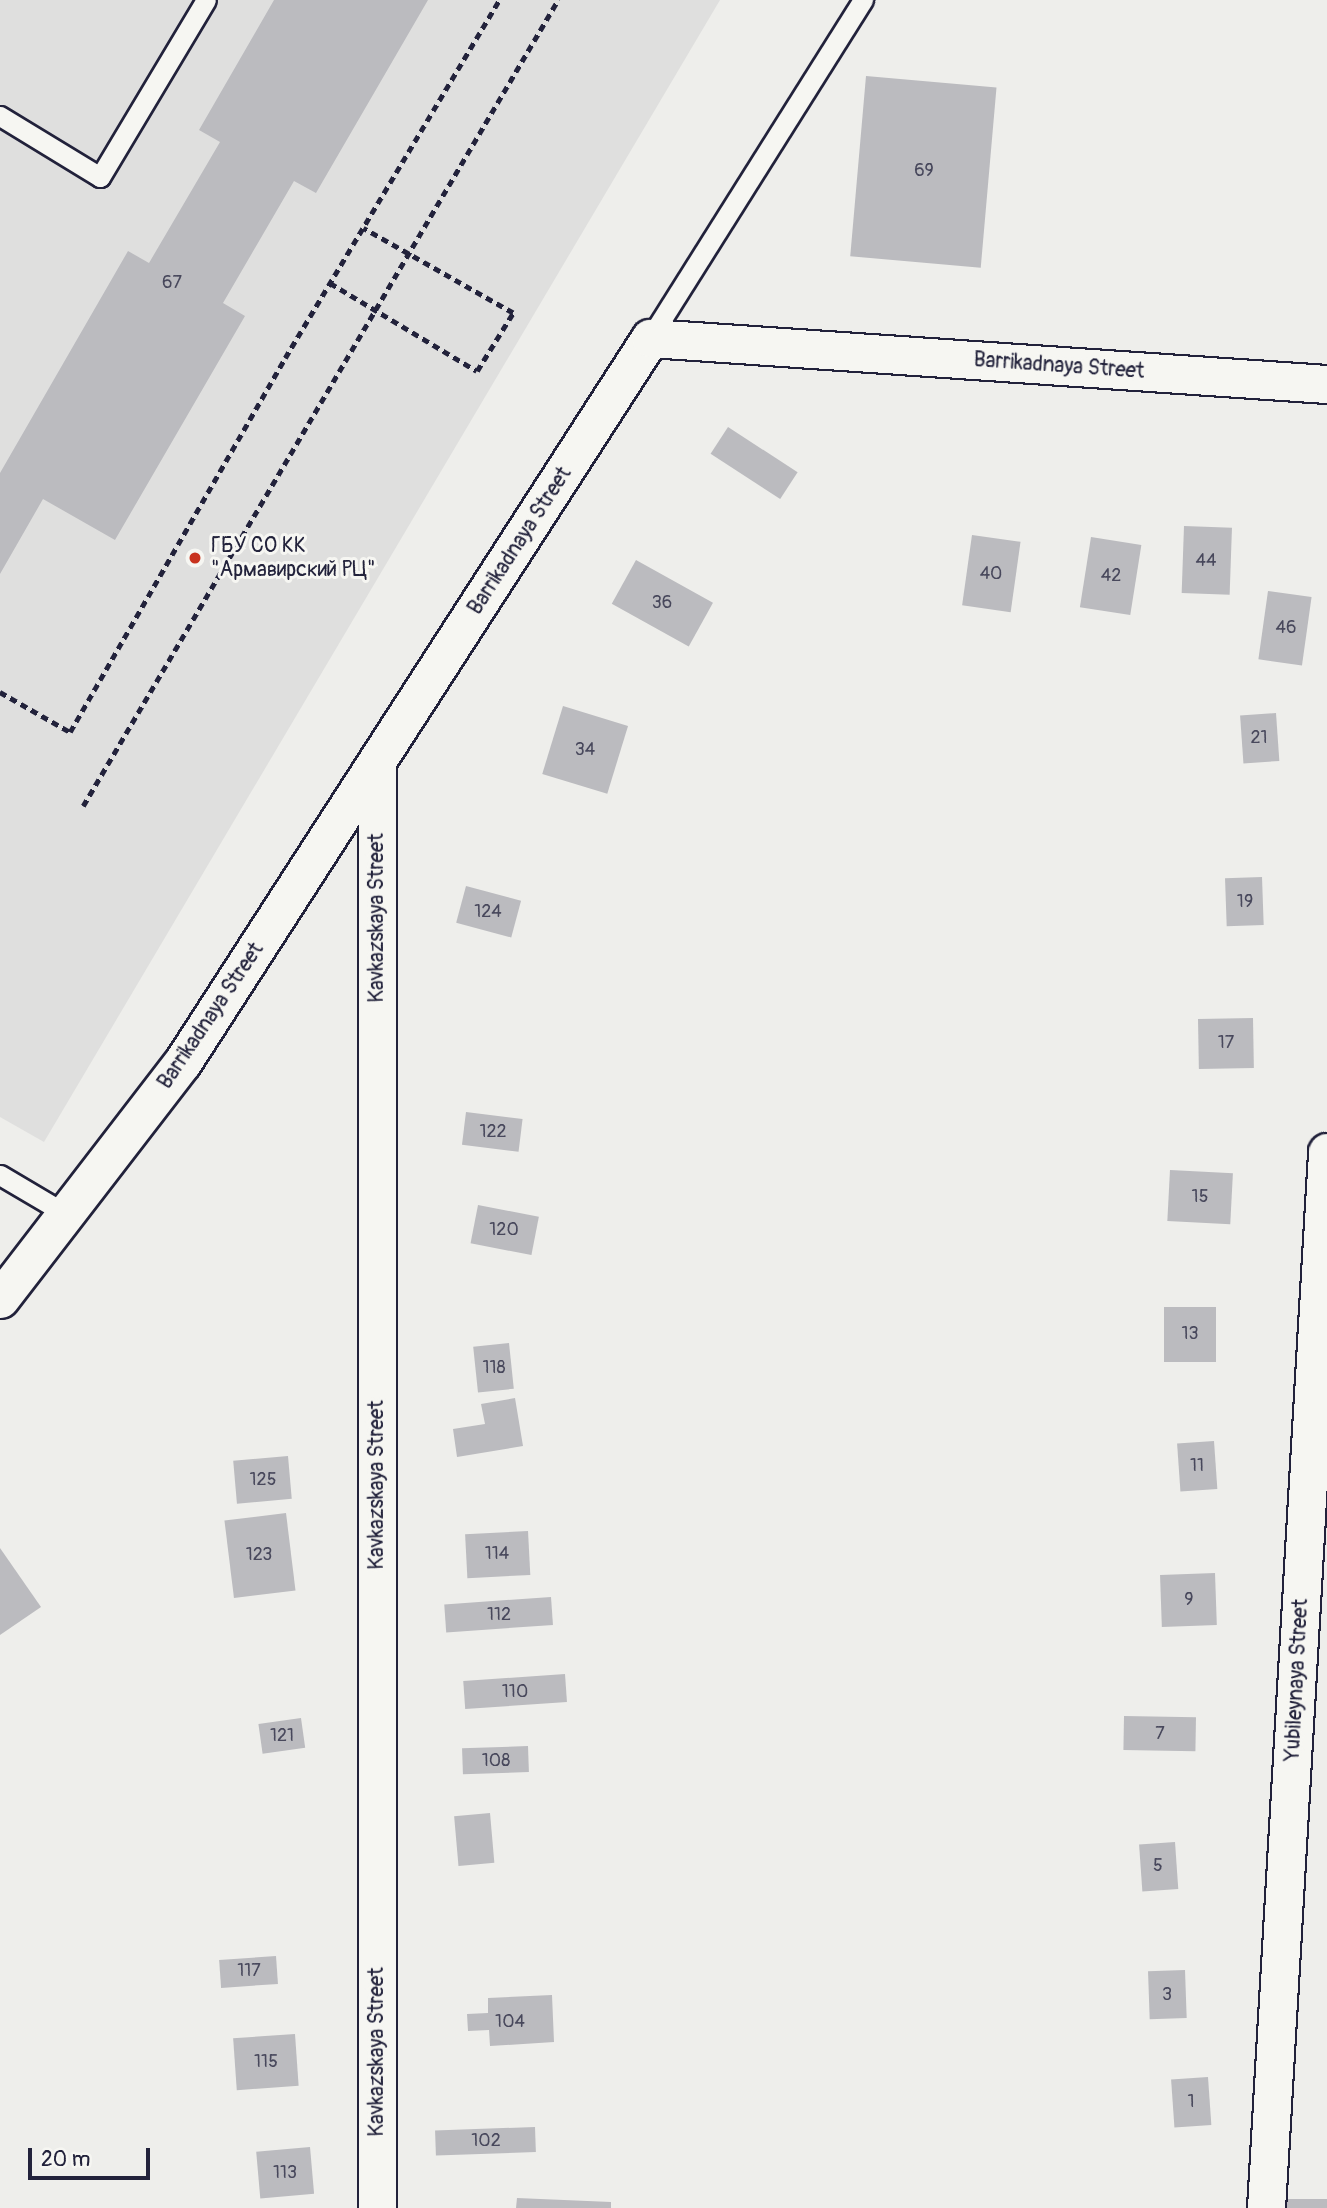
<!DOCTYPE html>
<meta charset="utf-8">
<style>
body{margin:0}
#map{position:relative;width:1327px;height:2208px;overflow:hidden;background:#eeeeeb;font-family:Pangolin,sans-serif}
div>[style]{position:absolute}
.built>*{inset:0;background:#dfdfde}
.building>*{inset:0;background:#bbbbbf;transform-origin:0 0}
.path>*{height:4.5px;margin-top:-2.25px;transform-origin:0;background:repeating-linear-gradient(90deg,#22223b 0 7px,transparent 0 12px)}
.roads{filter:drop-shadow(2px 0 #22223b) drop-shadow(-2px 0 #22223b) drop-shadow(0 2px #22223b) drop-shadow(0 -2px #22223b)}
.lane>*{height:19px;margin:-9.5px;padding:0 9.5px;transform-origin:9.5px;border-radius:9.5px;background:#f6f6f2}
.street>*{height:37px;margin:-18.5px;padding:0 18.5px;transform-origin:18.5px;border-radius:18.5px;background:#f6f6f2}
.dots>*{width:19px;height:19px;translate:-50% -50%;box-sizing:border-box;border:4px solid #f6f6f2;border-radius:50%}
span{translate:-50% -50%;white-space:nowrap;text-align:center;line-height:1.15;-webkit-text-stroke:6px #f6f6f2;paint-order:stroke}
.number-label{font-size:18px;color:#48485c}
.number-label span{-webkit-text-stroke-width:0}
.street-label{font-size:21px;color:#22223b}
.poi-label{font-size:21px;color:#22223b}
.left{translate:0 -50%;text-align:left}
.scale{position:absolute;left:28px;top:2148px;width:122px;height:32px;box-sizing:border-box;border:4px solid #22223b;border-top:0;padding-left:9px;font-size:21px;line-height:24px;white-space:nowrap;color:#22223b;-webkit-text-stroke:5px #f6f6f2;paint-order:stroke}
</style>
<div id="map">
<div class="built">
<i style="clip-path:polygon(0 0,720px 0,44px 1142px,0 1117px)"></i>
</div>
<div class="building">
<i style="clip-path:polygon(274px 0,428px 0,316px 193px,294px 181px,223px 303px,245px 316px,115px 540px,43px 499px,0 574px,0 473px,128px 251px,149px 263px,220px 142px,199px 130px)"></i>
<i style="left:866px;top:76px;width:131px;height:181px;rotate:5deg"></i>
<i style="left:728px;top:427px;width:83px;height:32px;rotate:33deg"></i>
<i style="left:1184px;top:526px;width:48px;height:67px;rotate:2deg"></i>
<i style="left:972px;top:535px;width:49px;height:71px;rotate:8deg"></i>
<i style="left:1091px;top:537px;width:51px;height:71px;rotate:9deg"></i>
<i style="left:636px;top:560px;width:88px;height:50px;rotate:29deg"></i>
<i style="left:1268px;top:591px;width:44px;height:69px;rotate:8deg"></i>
<i style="left:563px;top:706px;width:68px;height:71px;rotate:17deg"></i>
<i style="left:1276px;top:713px;width:48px;height:36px;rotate:86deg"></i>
<i style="left:1262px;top:877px;width:48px;height:37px;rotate:88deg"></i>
<i style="left:466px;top:886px;width:57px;height:38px;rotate:15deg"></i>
<i style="left:1253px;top:1018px;width:50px;height:55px;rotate:89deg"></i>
<i style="left:466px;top:1112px;width:57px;height:33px;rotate:7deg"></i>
<i style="left:1170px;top:1170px;width:63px;height:51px;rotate:3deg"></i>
<i style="left:478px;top:1205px;width:62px;height:39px;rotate:11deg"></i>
<i style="left:1164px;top:1307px;width:52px;height:55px"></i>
<i style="left:509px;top:1343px;width:46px;height:36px;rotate:84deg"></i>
<i style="clip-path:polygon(515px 1398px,523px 1446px,457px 1457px,453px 1429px,485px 1424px,481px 1404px)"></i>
<i style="left:1214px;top:1441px;width:48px;height:37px;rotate:86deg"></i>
<i style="left:288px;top:1456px;width:43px;height:55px;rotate:85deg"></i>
<i style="left:286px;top:1513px;width:78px;height:62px;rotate:83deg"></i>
<i style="left:528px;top:1531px;width:44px;height:63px;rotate:87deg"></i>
<i style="clip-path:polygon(0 1548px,41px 1607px,0 1635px)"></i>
<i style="left:1215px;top:1573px;width:52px;height:55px;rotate:88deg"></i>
<i style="left:551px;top:1597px;width:28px;height:107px;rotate:86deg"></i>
<i style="left:565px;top:1674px;width:28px;height:102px;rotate:86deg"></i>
<i style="left:1124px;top:1716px;width:72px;height:34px;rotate:1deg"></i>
<i style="left:301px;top:1718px;width:30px;height:43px;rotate:82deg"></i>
<i style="left:528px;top:1746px;width:26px;height:66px;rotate:88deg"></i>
<i style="left:490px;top:1813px;width:50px;height:36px;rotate:85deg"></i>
<i style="left:1175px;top:1842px;width:47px;height:36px;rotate:86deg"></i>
<i style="left:276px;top:1956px;width:28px;height:57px;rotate:86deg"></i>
<i style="left:1185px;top:1970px;width:48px;height:37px;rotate:88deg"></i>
<i style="clip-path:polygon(552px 1995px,554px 2042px,490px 2046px,489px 2030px,468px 2031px,467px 2014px,488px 2013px,488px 1998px)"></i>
<i style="left:295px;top:2034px;width:52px;height:62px;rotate:86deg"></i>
<i style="left:1208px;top:2077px;width:48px;height:37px;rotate:86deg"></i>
<i style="left:535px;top:2127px;width:25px;height:100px;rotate:88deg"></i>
<i style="left:310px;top:2147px;width:47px;height:54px;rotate:85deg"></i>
<i style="clip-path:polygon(517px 2198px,611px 2202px,611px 2208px,516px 2208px)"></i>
<i style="left:1327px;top:2199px;width:9px;height:46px;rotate:90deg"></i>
</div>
<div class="path">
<i style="left:330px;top:283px;width:171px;rotate:30.9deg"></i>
<i style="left:477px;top:371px;width:68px;rotate:-58.2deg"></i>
<i style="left:513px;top:313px;width:172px;rotate:-150.5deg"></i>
<i style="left:0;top:692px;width:81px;rotate:29.7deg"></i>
<i style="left:70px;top:732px;width:431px;rotate:-60.1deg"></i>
<i style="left:285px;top:358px;width:417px;rotate:-59.1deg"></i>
<i style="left:83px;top:806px;width:936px;rotate:-59.49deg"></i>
</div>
<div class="roads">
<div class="lane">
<i style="left:0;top:116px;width:117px;rotate:31.4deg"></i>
<i style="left:100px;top:177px;width:206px;rotate:-59.1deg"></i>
<i style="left:650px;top:338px;width:400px;rotate:-57.8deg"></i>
<i style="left:0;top:1175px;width:77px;rotate:30.6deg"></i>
</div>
<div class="street">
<i style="left:0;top:1299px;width:298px;rotate:-52.4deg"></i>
<i style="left:182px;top:1063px;width:863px;rotate:-57.16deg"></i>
<i style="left:650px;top:338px;width:679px;rotate:3.89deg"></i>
<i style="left:377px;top:2208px;width:1446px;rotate:-90deg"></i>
<i style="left:1266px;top:2208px;width:1058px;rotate:-86.69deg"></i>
</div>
</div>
<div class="dots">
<i style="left:195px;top:558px;background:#c8321e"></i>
</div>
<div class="number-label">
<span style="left:924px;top:171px">69</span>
<span style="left:172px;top:283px">67</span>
<span style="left:1206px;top:561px">44</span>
<span style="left:991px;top:574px">40</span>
<span style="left:1111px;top:576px">42</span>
<span style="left:662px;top:603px">36</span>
<span style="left:1286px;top:628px">46</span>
<span style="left:1259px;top:738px">21</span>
<span style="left:585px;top:750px">34</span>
<span style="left:1245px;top:902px">19</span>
<span style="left:488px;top:912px">124</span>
<span style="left:1226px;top:1043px">17</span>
<span style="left:493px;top:1132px">122</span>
<span style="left:1200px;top:1197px">15</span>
<span style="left:504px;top:1230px">120</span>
<span style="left:1190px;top:1334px">13</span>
<span style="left:494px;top:1368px">118</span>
<span style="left:1197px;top:1466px">11</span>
<span style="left:263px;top:1480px">125</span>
<span style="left:497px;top:1554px">114</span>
<span style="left:259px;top:1555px">123</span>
<span style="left:1189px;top:1600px">9</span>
<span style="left:499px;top:1615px">112</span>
<span style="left:515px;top:1692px">110</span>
<span style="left:1160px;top:1734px">7</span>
<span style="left:282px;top:1736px">121</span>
<span style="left:496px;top:1761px">108</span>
<span style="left:1158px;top:1866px">5</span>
<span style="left:249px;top:1971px">117</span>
<span style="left:1167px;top:1995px">3</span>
<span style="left:510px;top:2022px">104</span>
<span style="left:266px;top:2062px">115</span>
<span style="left:1191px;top:2102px">1</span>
<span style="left:486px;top:2141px">102</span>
<span style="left:285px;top:2173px">113</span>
</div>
<div class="street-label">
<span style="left:1059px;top:366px;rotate:4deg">Barrikadnaya Street</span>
<span style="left:520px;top:541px;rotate:-57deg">Barrikadnaya Street</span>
<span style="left:377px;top:918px;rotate:-90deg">Kavkazskaya Street</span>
<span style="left:211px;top:1016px;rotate:-56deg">Barrikadnaya Street</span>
<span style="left:377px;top:1485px;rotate:-90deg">Kavkazskaya Street</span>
<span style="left:1297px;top:1680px;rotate:-87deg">Yubileynaya Street</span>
<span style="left:377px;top:2052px;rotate:-90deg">Kavkazskaya Street</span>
</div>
<div class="poi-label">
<span class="left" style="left:211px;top:558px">ГБУ СО КК<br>"Армавирский РЦ"</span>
</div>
<div class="scale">20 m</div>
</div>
